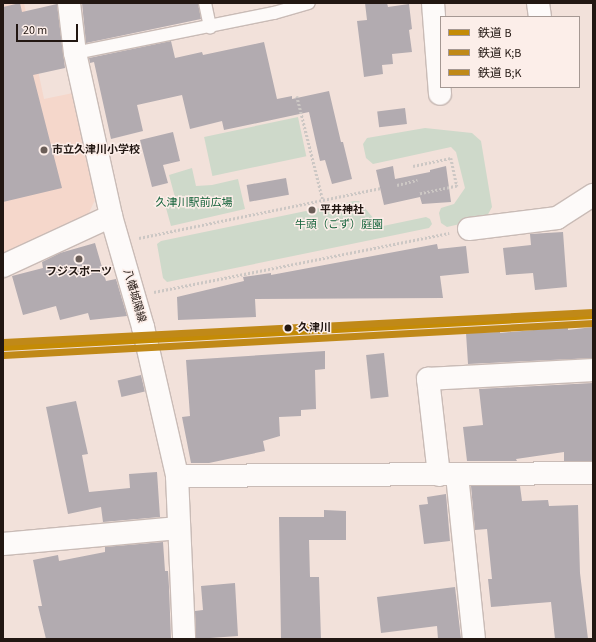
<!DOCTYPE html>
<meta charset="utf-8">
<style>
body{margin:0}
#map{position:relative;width:596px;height:642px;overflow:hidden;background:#f2e1da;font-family:"Source Sans 3","Noto Sans JP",sans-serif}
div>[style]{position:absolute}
.built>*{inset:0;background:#f5d7cb}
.green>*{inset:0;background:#ced9ca;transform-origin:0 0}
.building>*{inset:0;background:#b2abb0;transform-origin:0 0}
.path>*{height:2.5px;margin-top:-1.25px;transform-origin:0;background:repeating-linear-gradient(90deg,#ccc7c4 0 2px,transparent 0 4px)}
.roads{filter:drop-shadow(1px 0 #c9bbb6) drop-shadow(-1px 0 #c9bbb6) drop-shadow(0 1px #c9bbb6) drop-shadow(0 -1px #c9bbb6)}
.service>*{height:12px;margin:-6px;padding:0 6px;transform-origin:6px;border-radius:6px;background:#fdfaf9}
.minor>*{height:22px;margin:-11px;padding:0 11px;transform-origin:11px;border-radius:11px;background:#fdfaf9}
.secondary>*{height:22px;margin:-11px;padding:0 11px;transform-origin:11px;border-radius:11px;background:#fdfaf9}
.rail-1>*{height:7px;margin:-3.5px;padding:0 3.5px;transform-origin:3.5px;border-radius:3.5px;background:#c48b06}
.rail-2>*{height:7px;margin:-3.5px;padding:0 3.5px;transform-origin:3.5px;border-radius:3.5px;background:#c08918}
.rail-3>*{height:7px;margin:-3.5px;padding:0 3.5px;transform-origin:3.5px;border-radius:3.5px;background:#c08918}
.dots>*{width:11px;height:11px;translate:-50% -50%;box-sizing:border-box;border:2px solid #fceee9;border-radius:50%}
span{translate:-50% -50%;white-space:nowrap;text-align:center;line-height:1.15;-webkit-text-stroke:3px #fceee9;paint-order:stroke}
.poi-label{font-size:11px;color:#221712;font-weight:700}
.left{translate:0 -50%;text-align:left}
.park-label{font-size:11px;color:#15633b}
.street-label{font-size:11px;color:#221712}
.stop-label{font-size:11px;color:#221712;font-weight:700}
.frame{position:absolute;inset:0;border:4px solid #221712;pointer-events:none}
.legend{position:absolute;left:440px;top:16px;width:140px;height:72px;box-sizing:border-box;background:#fceee9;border:1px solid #a59893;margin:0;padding:5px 7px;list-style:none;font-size:12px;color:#221712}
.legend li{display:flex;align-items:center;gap:8px;height:20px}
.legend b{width:20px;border:1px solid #a59893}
.scale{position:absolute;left:16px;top:24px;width:62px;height:18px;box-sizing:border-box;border:2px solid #221712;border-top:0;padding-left:5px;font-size:12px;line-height:14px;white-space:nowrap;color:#221712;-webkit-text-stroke:3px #fceee9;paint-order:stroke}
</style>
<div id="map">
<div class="built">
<i style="clip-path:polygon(3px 3px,24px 3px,44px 99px,73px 93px,95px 200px,87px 217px,3px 259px)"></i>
</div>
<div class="green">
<i style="left:298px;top:117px;width:40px;height:96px;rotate:78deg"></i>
<i style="clip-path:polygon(425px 128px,472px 133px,481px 141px,492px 207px,486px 218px,447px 227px,441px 223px,439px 213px,441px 208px,454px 204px,465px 188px,456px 152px,451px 147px,373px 164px,366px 158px,363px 144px,367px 138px)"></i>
<i style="clip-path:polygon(192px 168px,196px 186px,212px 185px,238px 179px,245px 209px,171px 226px,166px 208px,177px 205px,169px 175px)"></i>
<i style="clip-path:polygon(354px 201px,359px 201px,379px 225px,383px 226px,426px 217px,430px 219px,432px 224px,429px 228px,167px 282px,163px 278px,157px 244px,161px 241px)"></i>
</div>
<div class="building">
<i style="clip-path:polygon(20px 3px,22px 12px,57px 4px,65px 68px,33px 75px,62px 188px,3px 202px,3px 7px)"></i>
<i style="clip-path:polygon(82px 3px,198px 3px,201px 19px,86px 43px)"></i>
<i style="clip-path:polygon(365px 3px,387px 3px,388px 7px,409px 4px,412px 29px,409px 30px,412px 52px,392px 54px,393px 64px,382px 65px,383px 74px,364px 77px,357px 21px,367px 20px)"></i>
<i style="clip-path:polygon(171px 41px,175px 58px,202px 52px,203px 55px,264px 42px,277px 99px,292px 96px,292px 99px,329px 91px,341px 142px,343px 142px,352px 179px,332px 184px,325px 160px,320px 161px,309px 112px,224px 130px,222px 121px,190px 129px,182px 95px,137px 105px,143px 131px,111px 139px,94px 62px,90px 63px,89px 58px)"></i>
<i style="left:405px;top:108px;width:16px;height:28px;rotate:83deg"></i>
<i style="clip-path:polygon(173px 132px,180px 161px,163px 165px,168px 183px,152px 187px,140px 140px)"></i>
<i style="clip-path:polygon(393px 166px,395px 179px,430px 172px,430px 170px,446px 166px,451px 202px,422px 204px,420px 197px,384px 205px,376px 170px)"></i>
<i style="left:286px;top:178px;width:17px;height:40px;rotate:80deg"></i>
<i style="clip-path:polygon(563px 232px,567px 287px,535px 290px,533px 273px,506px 275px,503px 248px,531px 245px,530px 234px)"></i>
<i style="clip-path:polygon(95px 243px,106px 281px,116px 279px,127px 316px,90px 320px,88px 313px,60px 320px,56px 306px,23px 315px,12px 276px,43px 268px,42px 262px,60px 253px)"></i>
<i style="clip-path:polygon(437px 244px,438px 249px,466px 246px,469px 273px,440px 276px,443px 298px,255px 299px,256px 317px,178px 320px,177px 297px,244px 281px,243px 277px,271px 273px,271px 275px)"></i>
<i style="clip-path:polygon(568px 327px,568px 330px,593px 327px,593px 358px,468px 364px,466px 333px,500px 332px,500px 333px)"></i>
<i style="clip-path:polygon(325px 351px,325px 369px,315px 370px,316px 409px,301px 410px,301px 416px,279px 417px,280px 436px,263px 441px,265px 451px,209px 463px,191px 463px,182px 417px,190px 416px,186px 360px)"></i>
<i style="left:384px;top:353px;width:44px;height:18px;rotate:84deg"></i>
<i style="left:141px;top:375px;width:17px;height:24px;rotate:77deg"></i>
<i style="clip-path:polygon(593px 383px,593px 461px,564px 461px,564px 452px,516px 459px,517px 461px,467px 461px,463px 427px,483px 425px,479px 389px)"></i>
<i style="clip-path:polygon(76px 401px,88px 454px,82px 455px,89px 492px,130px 488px,129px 474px,157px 472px,160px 517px,103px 522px,101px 507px,68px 514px,46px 407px)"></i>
<i style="clip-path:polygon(471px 486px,520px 486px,522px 501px,548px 500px,549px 506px,578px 505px,580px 573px,588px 639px,555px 639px,551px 602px,491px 607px,488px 579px,492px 579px,487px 529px,475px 530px)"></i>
<i style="clip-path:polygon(446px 494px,450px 541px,424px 544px,419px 505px,428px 504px,427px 497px)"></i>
<i style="clip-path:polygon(324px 510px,346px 511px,346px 540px,309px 540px,310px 577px,319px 577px,321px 639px,281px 639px,279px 517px,324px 517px)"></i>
<i style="clip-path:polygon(163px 542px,165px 571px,168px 571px,169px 587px,171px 639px,46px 639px,38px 606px,42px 606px,33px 560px,58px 555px,59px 561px,105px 552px,105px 547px)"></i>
<i style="clip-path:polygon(235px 583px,238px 636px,196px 639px,195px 611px,203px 610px,201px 586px)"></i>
<i style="clip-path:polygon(455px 587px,461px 639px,438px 639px,437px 626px,381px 633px,377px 597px)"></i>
</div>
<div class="path">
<i style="left:297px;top:96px;width:107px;rotate:76deg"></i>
<i style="left:413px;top:166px;width:39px;rotate:-12deg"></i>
<i style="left:451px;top:158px;width:29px;rotate:78deg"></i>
<i style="left:457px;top:186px;width:38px;rotate:168deg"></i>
<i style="left:397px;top:185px;width:21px;rotate:-14deg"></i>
<i style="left:139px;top:238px;width:247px;rotate:-11.7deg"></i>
<i style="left:154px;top:292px;width:301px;rotate:-11.3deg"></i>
</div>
<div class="roads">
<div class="service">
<i style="left:205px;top:3px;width:25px;rotate:78deg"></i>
<i style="left:75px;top:53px;width:203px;rotate:-11.4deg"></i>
<i style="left:274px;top:13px;width:36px;rotate:-16deg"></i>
</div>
<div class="minor">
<i style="left:433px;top:3px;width:91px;rotate:85.6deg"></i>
<i style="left:538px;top:3px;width:14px;rotate:82deg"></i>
<i style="left:469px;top:229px;width:89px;rotate:-7.1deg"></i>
<i style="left:557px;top:218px;width:43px;rotate:-32.6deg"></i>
<i style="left:3px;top:266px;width:119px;rotate:-24.8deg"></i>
<i style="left:439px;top:475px;width:97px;rotate:-96.5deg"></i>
<i style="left:428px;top:379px;width:165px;rotate:-3.1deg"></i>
<i style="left:457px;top:475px;width:165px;rotate:84.1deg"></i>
<i style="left:177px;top:476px;width:416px;rotate:-0.4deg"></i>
<i style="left:3px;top:544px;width:176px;rotate:-5.2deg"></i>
</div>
<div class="secondary">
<i style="left:69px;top:3px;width:50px;rotate:83.2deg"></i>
<i style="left:75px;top:53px;width:167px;rotate:77.5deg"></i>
<i style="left:111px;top:216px;width:116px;rotate:73.9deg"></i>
<i style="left:143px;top:327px;width:153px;rotate:77.1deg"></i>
<i style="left:177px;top:476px;width:163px;rotate:87.5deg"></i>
</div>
</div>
<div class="rail-1">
<i style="left:3px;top:347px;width:591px;rotate:-3.1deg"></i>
</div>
<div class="rail-2">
<i style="left:3px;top:355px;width:591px;rotate:-3.1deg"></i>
</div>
<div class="rail-3">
<i style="left:3px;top:342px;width:591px;rotate:-2.91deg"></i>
</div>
<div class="dots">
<i style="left:44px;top:150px;background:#6b5e58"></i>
<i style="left:312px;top:210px;background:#6b5e58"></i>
<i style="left:79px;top:259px;background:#6b5e58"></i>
<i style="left:288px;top:328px;background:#221712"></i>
</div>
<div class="poi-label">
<span class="left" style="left:52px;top:150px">市立久津川小学校</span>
<span class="left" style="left:320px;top:210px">平井神社</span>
<span style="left:79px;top:272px">フジスポーツ</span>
</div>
<div class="park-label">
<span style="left:194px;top:203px">久津川駅前広場</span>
<span style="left:339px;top:225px">牛頭（ごず）庭園</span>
</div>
<div class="street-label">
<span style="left:134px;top:296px;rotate:74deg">八幡城陽線</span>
</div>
<div class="stop-label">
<span class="left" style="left:298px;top:328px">久津川</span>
</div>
<div class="frame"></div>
<ul class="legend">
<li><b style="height:5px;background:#c48b06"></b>鉄道 B</li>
<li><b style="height:5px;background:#c08918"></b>鉄道 K;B</li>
<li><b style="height:5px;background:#c08918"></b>鉄道 B;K</li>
</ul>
<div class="scale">20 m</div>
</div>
